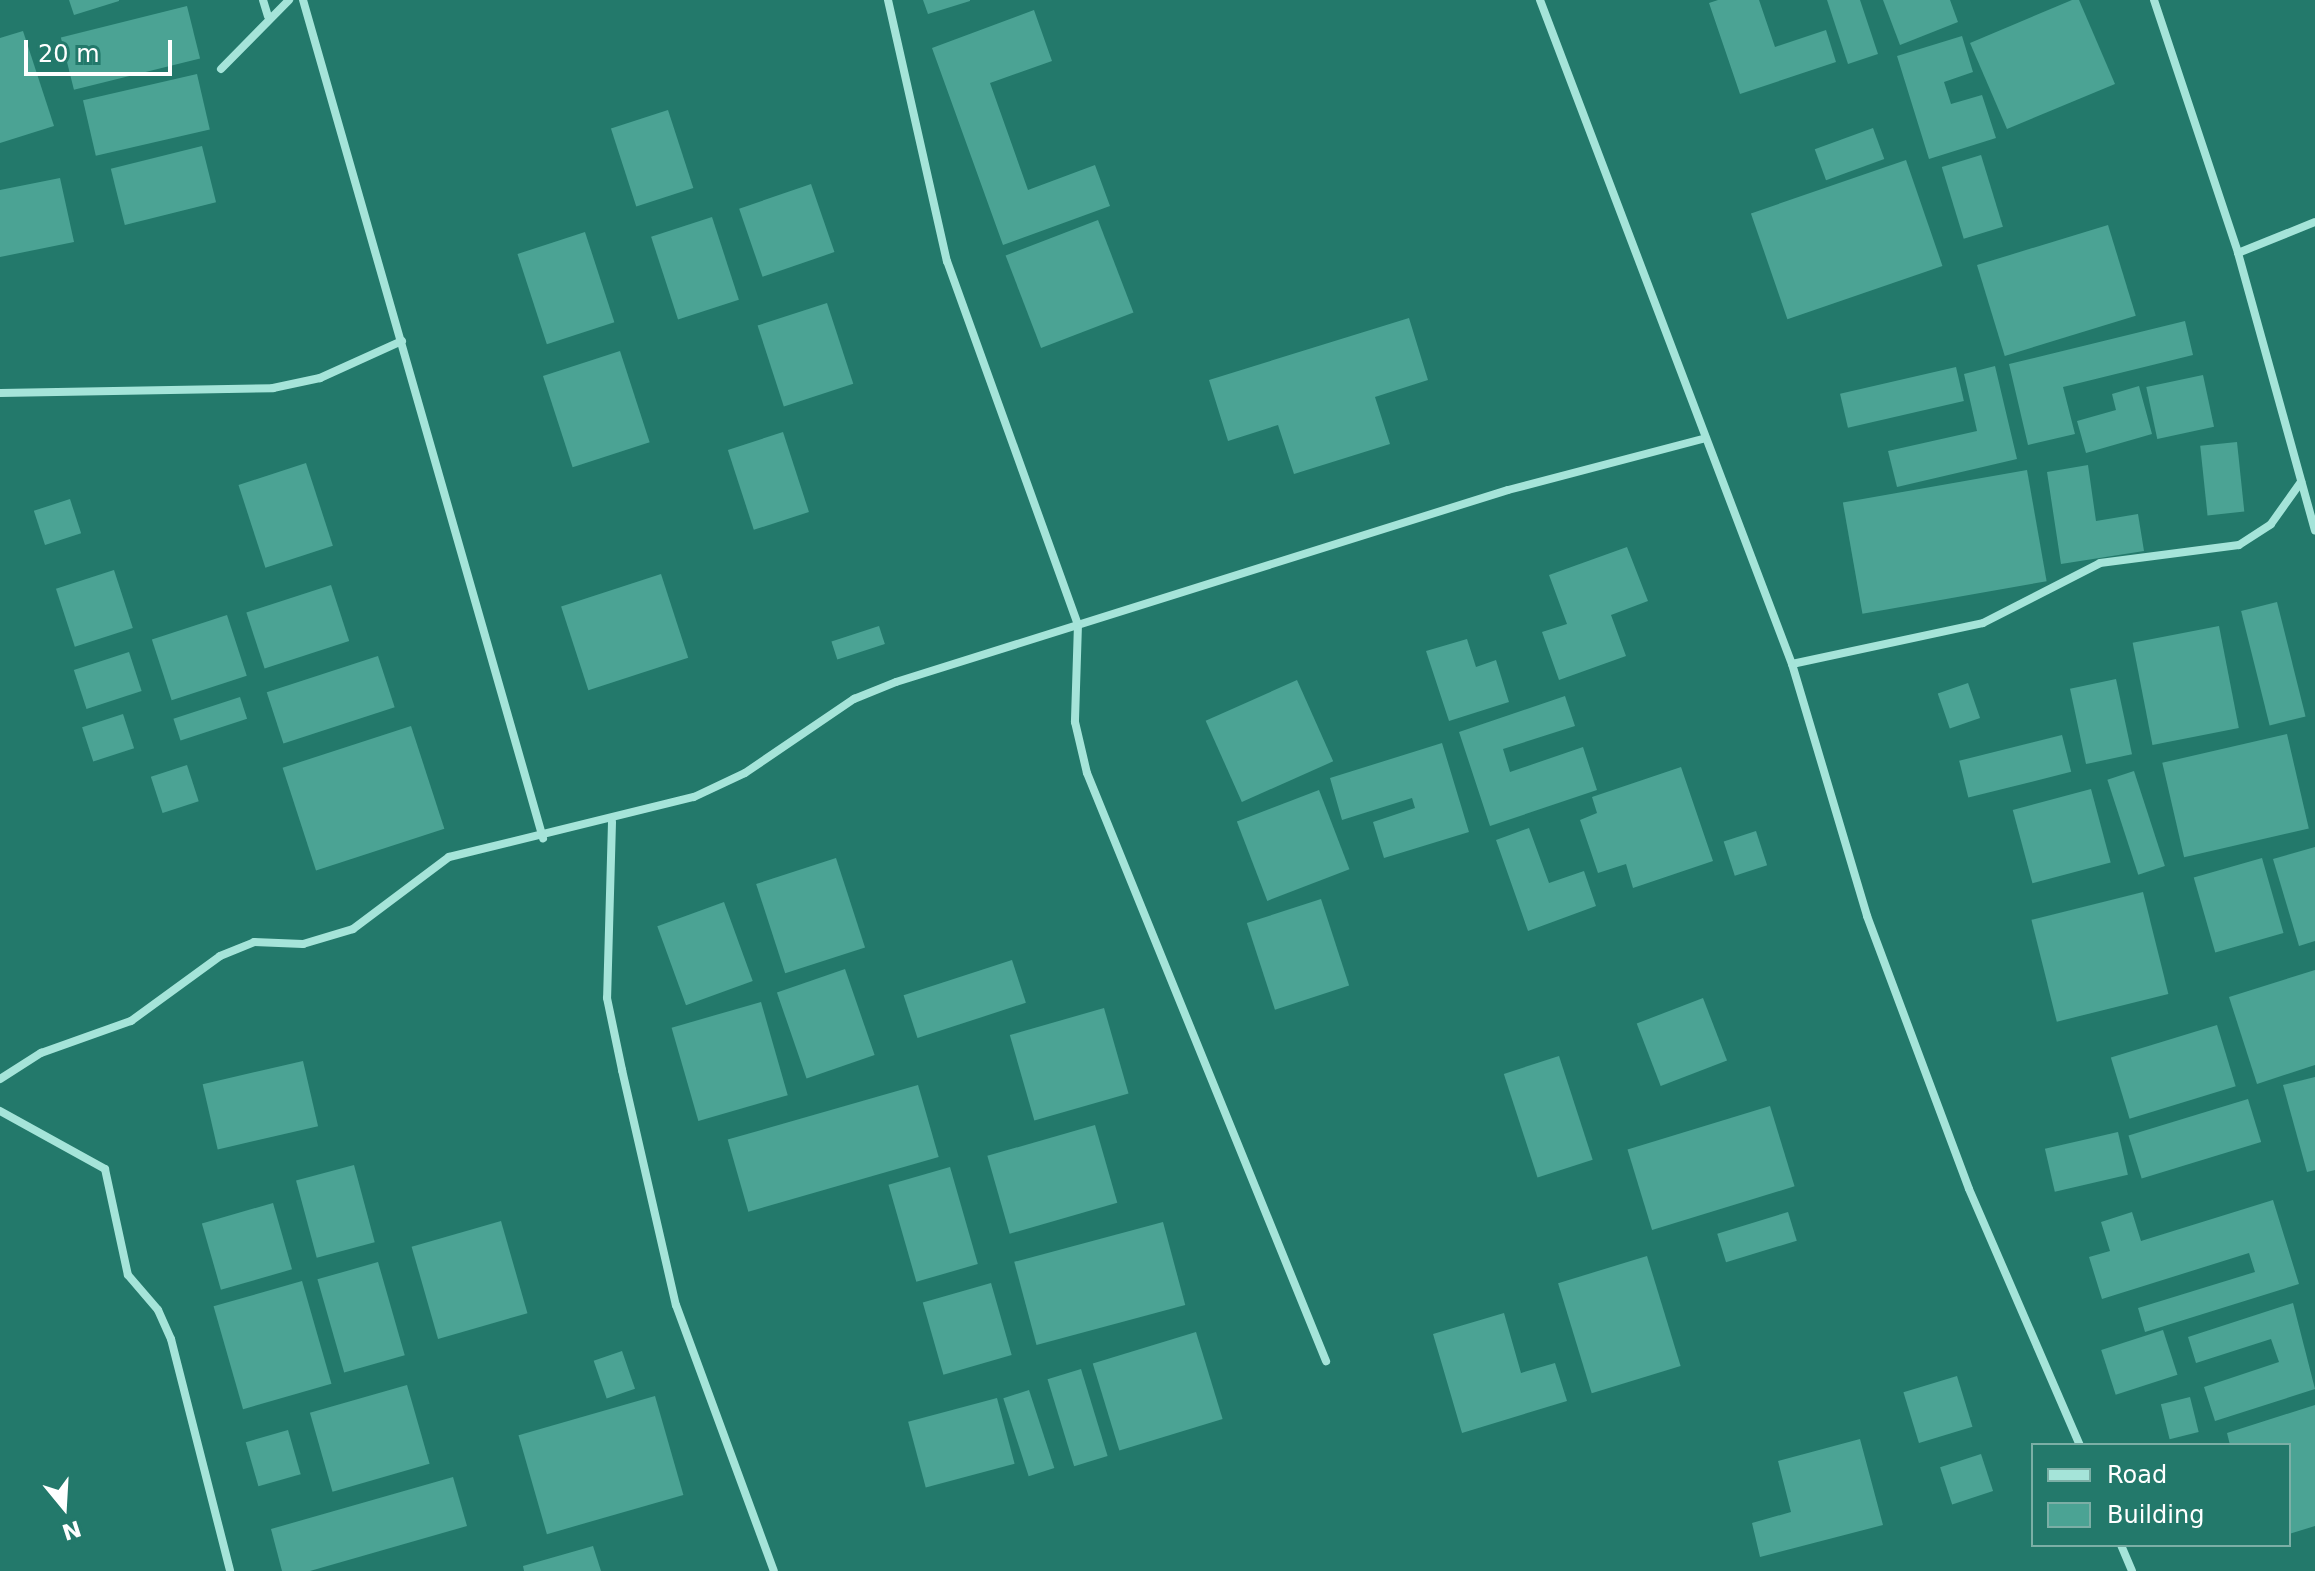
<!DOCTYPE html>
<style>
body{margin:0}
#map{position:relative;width:2315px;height:1571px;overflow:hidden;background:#23796b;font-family:"DejaVu Sans",sans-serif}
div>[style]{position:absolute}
.building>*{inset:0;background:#4ba394;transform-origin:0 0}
.street>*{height:8px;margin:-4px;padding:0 4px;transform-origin:4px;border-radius:4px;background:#a5e4d9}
span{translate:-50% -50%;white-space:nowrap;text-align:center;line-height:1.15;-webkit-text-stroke:6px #23796b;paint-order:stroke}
.legend{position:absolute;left:2031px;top:1443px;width:260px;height:104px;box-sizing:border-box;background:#23796b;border:2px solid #7bafa6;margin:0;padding:10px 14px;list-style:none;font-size:24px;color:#fff}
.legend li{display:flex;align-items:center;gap:16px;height:40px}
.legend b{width:40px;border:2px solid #7bafa6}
.north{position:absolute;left:24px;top:1467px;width:80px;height:80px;-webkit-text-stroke:6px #23796b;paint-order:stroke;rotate:162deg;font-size:22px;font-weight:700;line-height:32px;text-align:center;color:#fff}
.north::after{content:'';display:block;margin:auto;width:28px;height:36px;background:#fff;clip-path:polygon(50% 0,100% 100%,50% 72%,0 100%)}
.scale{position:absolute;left:24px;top:40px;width:148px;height:36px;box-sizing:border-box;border:4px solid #fff;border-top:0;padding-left:10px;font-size:24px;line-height:28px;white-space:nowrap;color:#fff;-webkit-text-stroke:6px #23796b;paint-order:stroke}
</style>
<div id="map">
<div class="building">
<i style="clip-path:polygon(69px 0,119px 0,119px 1px,74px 15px)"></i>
<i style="clip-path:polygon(923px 0,970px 0,970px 1px,928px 14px)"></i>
<i style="clip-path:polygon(1718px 0,1759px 0,1775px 47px,1826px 30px,1836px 62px,1740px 94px,1709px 3px)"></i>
<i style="clip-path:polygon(1827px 0,1860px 0,1878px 54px,1848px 64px)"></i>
<i style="clip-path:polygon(1883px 0,1950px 0,1958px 22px,1900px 45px)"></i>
<i style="clip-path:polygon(2072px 0,2079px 0,2115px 84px,2007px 129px,1970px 43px)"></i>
<i style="left:187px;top:6px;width:54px;height:130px;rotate:76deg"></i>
<i style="clip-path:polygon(1034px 10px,1052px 61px,990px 83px,1028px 190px,1095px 165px,1110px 206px,1003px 245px,932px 48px)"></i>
<i style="clip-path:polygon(23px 31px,54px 126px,0 143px,0 38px)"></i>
<i style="clip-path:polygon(1962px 36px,1973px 72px,1944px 82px,1951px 104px,1982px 95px,1996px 138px,1929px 159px,1897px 56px)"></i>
<i style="left:197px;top:74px;width:57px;height:117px;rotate:77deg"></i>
<i style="left:668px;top:110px;width:82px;height:60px;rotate:72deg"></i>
<i style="left:1873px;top:128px;width:33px;height:62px;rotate:70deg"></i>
<i style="left:202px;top:146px;width:58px;height:94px;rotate:76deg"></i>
<i style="left:1981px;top:155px;width:75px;height:41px;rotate:73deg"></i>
<i style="left:1906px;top:160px;width:112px;height:164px;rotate:71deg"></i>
<i style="clip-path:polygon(60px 178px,74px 242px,0 257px,0 190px)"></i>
<i style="left:811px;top:184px;width:72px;height:76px;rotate:71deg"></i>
<i style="left:712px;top:217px;width:87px;height:64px;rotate:72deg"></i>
<i style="left:1098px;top:220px;width:99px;height:99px;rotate:69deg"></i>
<i style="left:2108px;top:225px;width:95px;height:137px;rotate:73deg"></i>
<i style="left:585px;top:232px;width:95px;height:71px;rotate:72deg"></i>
<i style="left:827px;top:303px;width:85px;height:73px;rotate:72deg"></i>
<i style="clip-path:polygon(1409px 318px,1428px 380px,1375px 397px,1390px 444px,1294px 474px,1278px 425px,1228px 441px,1209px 380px)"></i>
<i style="clip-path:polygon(2185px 321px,2193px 355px,2063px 387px,2075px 434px,2028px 445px,2009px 364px)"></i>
<i style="left:620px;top:351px;width:96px;height:81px;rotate:72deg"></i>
<i style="clip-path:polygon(1995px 366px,2017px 459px,1897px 487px,1888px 451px,1977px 431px,1964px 374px)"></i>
<i style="left:1956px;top:367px;width:35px;height:119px;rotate:77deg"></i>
<i style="left:2203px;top:375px;width:53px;height:58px;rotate:78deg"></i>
<i style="clip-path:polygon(2139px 386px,2152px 434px,2086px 453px,2077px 421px,2116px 410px,2112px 394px)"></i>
<i style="left:783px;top:432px;width:84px;height:58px;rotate:72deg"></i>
<i style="left:2237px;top:442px;width:70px;height:37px;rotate:84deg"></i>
<i style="left:306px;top:463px;width:87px;height:71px;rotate:72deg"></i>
<i style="clip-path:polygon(2088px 465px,2096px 521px,2138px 514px,2144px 551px,2061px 564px,2047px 472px)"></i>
<i style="left:2027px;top:470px;width:113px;height:187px;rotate:80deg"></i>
<i style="left:70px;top:499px;width:36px;height:38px;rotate:72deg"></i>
<i style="clip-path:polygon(1627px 547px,1648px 601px,1611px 615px,1626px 656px,1559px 680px,1542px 632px,1567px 624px,1549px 575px)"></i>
<i style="left:114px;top:570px;width:61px;height:61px;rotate:72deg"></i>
<i style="left:661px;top:574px;width:88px;height:105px;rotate:72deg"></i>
<i style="left:331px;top:585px;width:59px;height:89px;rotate:72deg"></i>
<i style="left:2277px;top:602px;width:118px;height:37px;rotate:76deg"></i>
<i style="left:227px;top:615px;width:64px;height:79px;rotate:72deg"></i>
<i style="left:879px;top:626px;width:19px;height:50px;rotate:72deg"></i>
<i style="left:2219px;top:626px;width:104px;height:88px;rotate:79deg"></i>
<i style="clip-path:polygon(1467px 639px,1476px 667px,1496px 660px,1509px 702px,1449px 721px,1426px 651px)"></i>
<i style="left:129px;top:652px;width:41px;height:58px;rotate:72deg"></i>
<i style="left:378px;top:656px;width:54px;height:117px;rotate:72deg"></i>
<i style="left:2116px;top:679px;width:77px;height:47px;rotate:78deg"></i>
<i style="left:1297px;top:680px;width:89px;height:100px;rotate:66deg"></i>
<i style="left:1968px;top:683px;width:37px;height:32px;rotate:71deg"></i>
<i style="clip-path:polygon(1565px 696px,1575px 726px,1503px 749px,1510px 772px,1583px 747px,1597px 790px,1490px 826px,1459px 732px)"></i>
<i style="left:240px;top:697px;width:23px;height:70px;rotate:72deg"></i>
<i style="left:123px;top:714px;width:36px;height:43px;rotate:72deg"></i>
<i style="left:411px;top:726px;width:108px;height:135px;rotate:72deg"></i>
<i style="left:2287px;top:734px;width:97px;height:128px;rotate:77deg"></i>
<i style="left:2062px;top:735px;width:38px;height:106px;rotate:76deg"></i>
<i style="clip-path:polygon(1442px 743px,1469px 832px,1384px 858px,1373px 822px,1415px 808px,1412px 798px,1342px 820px,1330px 778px)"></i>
<i style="left:187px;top:765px;width:38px;height:38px;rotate:72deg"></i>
<i style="clip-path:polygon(1681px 767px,1713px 861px,1633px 888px,1626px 864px,1598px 873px,1580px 820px,1597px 813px,1592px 797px)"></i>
<i style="left:2134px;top:771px;width:100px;height:28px;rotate:72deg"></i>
<i style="left:2091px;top:789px;width:76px;height:81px;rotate:75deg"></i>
<i style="left:1319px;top:790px;width:85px;height:88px;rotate:69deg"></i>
<i style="clip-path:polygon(1529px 828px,1549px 883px,1584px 871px,1596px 906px,1528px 931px,1496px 840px)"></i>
<i style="left:1756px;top:831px;width:36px;height:34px;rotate:72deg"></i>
<i style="clip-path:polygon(2315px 847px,2315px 941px,2299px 946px,2273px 859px)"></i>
<i style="left:836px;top:858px;width:94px;height:84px;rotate:72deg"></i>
<i style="left:2262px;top:858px;width:78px;height:71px;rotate:74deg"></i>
<i style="left:2143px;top:892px;width:105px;height:115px;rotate:76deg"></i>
<i style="left:1321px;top:899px;width:91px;height:78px;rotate:72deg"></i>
<i style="left:724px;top:902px;width:84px;height:71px;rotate:70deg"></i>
<i style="left:1012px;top:960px;width:45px;height:114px;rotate:72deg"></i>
<i style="left:845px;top:969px;width:91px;height:72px;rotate:71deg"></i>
<i style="clip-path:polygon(2315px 970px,2315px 1065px,2257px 1084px,2229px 997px)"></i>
<i style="left:1703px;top:998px;width:67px;height:71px;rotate:69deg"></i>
<i style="left:761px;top:1002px;width:97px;height:93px;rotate:74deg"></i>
<i style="left:1104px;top:1008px;width:89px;height:98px;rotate:74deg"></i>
<i style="left:2217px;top:1025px;width:64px;height:111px;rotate:73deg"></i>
<i style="left:1559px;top:1056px;width:109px;height:58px;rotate:72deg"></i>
<i style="left:303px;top:1061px;width:67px;height:103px;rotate:77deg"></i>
<i style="clip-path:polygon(2315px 1077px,2315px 1170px,2307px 1172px,2283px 1085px)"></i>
<i style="left:918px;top:1085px;width:75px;height:198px;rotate:74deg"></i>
<i style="left:2248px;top:1099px;width:45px;height:125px;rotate:73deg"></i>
<i style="left:1770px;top:1106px;width:84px;height:149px;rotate:73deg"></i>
<i style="left:1095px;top:1125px;width:81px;height:112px;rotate:74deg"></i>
<i style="left:2118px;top:1132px;width:44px;height:75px;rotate:77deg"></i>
<i style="left:354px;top:1165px;width:80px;height:60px;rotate:75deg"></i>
<i style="left:950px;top:1167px;width:101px;height:64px;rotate:74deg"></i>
<i style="clip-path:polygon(2273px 1200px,2299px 1284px,2145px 1332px,2138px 1308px,2255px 1272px,2249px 1253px,2102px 1299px,2089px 1257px,2110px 1251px,2101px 1222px,2132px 1212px,2141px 1241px)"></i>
<i style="left:273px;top:1203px;width:69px;height:74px;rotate:74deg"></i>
<i style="left:1788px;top:1212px;width:30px;height:74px;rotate:73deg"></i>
<i style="left:501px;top:1221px;width:96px;height:93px;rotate:74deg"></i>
<i style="left:1163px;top:1222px;width:86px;height:154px;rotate:75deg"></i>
<i style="left:1647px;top:1256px;width:115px;height:93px;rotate:73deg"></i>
<i style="left:378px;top:1262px;width:97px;height:63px;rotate:74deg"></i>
<i style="left:302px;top:1281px;width:107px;height:92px;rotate:74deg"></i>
<i style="left:991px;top:1283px;width:75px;height:71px;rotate:74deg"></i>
<i style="clip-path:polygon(2293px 1303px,2315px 1389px,2215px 1421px,2204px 1387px,2279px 1362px,2271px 1339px,2196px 1363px,2188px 1337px)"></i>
<i style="clip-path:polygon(1504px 1313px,1521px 1373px,1555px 1363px,1567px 1401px,1462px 1433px,1433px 1334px)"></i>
<i style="left:2163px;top:1330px;width:47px;height:65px;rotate:72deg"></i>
<i style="left:1196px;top:1332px;width:91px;height:108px;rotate:73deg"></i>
<i style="left:622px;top:1351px;width:40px;height:30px;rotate:71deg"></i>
<i style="left:1081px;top:1369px;width:91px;height:35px;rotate:73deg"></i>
<i style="left:1957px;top:1376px;width:53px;height:56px;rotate:73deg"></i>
<i style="left:407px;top:1385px;width:82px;height:101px;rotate:74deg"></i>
<i style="left:1029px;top:1390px;width:82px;height:27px;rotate:72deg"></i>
<i style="left:655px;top:1396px;width:103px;height:142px;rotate:74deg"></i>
<i style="left:2190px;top:1397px;width:36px;height:30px;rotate:76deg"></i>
<i style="left:997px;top:1398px;width:68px;height:92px;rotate:75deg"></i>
<i style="clip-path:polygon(2315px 1405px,2315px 1526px,2289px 1534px,2289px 1445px,2230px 1445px,2227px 1433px)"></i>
<i style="left:288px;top:1430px;width:46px;height:44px;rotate:74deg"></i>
<i style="clip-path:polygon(1860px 1439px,1883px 1525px,1760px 1557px,1752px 1523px,1791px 1512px,1778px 1461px)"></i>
<i style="left:1981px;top:1454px;width:39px;height:43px;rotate:72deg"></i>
<i style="clip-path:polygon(453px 1477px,467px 1526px,310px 1571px,282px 1571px,271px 1529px)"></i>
<i style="clip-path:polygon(593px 1546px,601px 1571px,524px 1571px,523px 1566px)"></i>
</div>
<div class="street">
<i style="left:263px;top:0;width:17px;rotate:73deg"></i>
<i style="left:303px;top:0;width:872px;rotate:74.02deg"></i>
<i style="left:888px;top:0;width:268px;rotate:77.3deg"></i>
<i style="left:947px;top:261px;width:386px;rotate:70.2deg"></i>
<i style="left:1078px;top:624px;width:98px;rotate:91.8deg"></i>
<i style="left:1075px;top:722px;width:52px;rotate:76.8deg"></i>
<i style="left:1087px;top:773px;width:635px;rotate:67.88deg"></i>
<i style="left:1540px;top:0;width:710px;rotate:69.22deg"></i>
<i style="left:1792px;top:664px;width:263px;rotate:73.4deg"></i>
<i style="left:1867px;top:916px;width:291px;rotate:69.5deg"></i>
<i style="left:1969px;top:1189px;width:279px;rotate:66.6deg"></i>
<i style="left:2154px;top:0;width:267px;rotate:71.6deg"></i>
<i style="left:2238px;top:253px;width:288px;rotate:74.5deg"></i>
<i style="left:221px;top:69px;width:97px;rotate:-45.4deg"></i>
<i style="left:2238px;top:253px;width:83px;rotate:-21.9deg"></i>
<i style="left:0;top:393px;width:273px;rotate:-1deg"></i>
<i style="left:273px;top:388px;width:48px;rotate:-12deg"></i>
<i style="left:320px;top:378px;width:90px;rotate:-24.3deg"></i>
<i style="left:1792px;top:664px;width:195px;rotate:-12.1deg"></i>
<i style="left:1983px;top:623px;width:131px;rotate:-27.1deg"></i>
<i style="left:2100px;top:563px;width:140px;rotate:-7.4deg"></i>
<i style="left:2239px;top:545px;width:38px;rotate:-33deg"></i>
<i style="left:2271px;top:524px;width:52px;rotate:-54.5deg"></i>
<i style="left:612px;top:822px;width:176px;rotate:91.6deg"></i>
<i style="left:607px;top:998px;width:74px;rotate:78.2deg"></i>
<i style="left:622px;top:1070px;width:241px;rotate:77.1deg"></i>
<i style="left:676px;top:1305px;width:283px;rotate:69.8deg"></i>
<i style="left:0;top:1079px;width:49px;rotate:-32.4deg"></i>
<i style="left:41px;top:1053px;width:96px;rotate:-19.6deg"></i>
<i style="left:131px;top:1021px;width:110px;rotate:-36.1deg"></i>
<i style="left:220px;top:956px;width:37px;rotate:-22deg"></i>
<i style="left:254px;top:942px;width:49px;rotate:2.3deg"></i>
<i style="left:303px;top:944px;width:52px;rotate:-16.7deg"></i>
<i style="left:353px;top:929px;width:120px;rotate:-36.9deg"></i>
<i style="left:449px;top:857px;width:252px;rotate:-13.8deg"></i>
<i style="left:694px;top:797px;width:56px;rotate:-25.2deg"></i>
<i style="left:745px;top:773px;width:132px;rotate:-34.2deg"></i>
<i style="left:854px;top:699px;width:45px;rotate:-22deg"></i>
<i style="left:896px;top:682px;width:641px;rotate:-17.42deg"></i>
<i style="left:1508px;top:490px;width:201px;rotate:-14.7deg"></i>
<i style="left:0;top:1111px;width:120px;rotate:28.9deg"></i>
<i style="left:105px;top:1169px;width:108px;rotate:77.8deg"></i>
<i style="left:128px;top:1275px;width:46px;rotate:49.4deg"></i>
<i style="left:158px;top:1310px;width:32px;rotate:66deg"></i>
<i style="left:171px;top:1339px;width:239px;rotate:75.7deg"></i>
<i style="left:2121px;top:1545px;width:28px;rotate:67deg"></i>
</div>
<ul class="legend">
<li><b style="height:10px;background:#a5e4d9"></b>Road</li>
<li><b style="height:22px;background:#4ba394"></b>Building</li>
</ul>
<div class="north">N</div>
<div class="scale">20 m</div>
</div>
